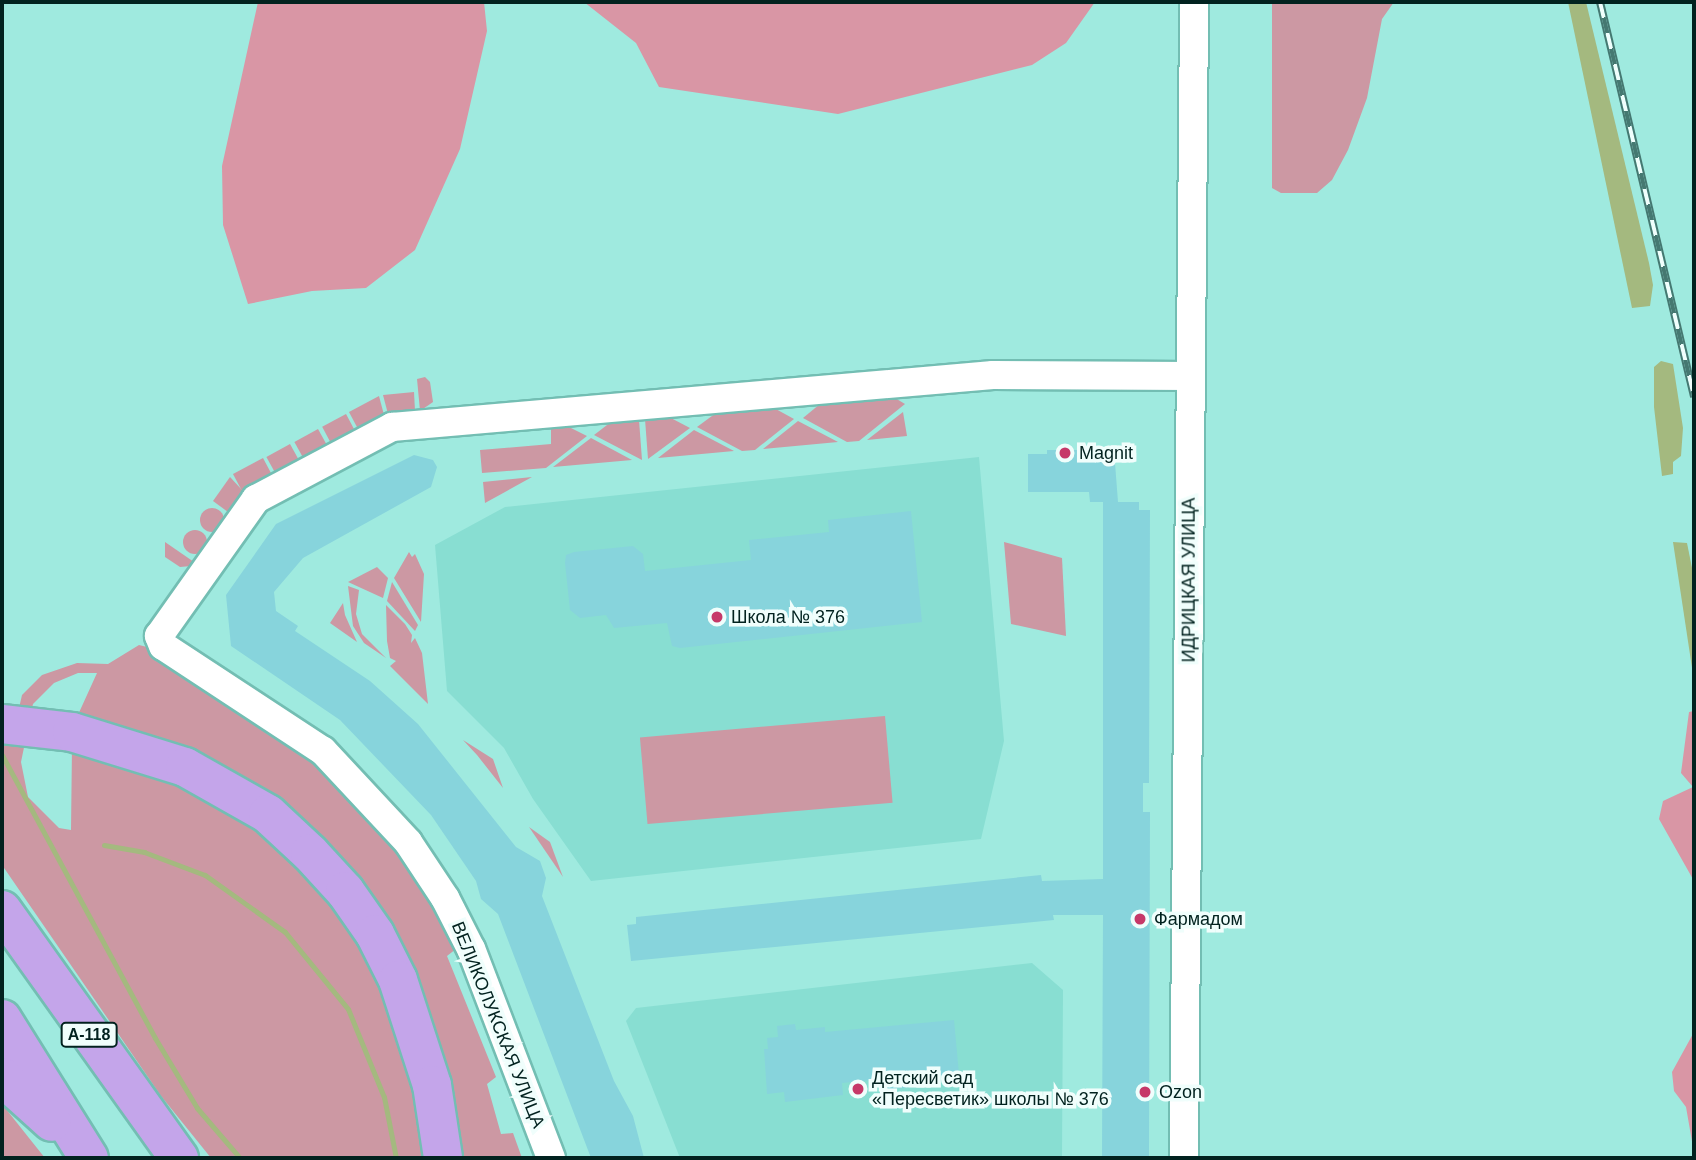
<!DOCTYPE html>
<meta charset="utf-8">
<style>
body{margin:0}
#map{position:relative;width:1696px;height:1160px;overflow:hidden;background:#9feadf;font-family:Helvetica,sans-serif}
div>[style]{position:absolute}
.built>*{inset:0;background:#88ded2}
.green>*{inset:0;background:#cc98a3;transform-origin:0 0}
.round{border-radius:50%}
.forest>*{inset:0;background:#d996a5}
.water>*{inset:0;background:#a4b97f}
.stream>*{height:5px;margin:-2.5px;padding:0 2.5px;transform-origin:2.5px;border-radius:2.5px;background:#a4b97f}
.building>*{inset:0;background:#87d4dc}
.roads{filter:drop-shadow(2px 0 #73beb3) drop-shadow(-2px 0 #73beb3) drop-shadow(0 2px #73beb3) drop-shadow(0 -2px #73beb3)}
.minor>*{height:28px;margin:-14px;padding:0 14px;transform-origin:14px;border-radius:14px;background:#fff}
.highway>*{height:38px;margin:-19px;padding:0 19px;transform-origin:19px;border-radius:19px;background:#c4a5ea}
.rail>*{height:8px;margin-top:-4px;transform-origin:0;background:repeating-linear-gradient(90deg,#f0fefc 0 16px,#457871 0 32px);box-sizing:border-box;border-block:2px solid #457871}
.dots>*{width:19px;height:19px;translate:-50% -50%;box-sizing:border-box;border:4px solid #f0fefc;border-radius:50%}
span{translate:-50% -50%;white-space:nowrap;text-align:center;line-height:1.15;-webkit-text-stroke:7px #f0fefc;paint-order:stroke}
.shield-label span{padding:2px 5px;background:#f0fefc;border:2px solid;border-radius:5px;-webkit-text-stroke-width:0}
.shield-label{font-size:16px;color:#02221f;font-weight:700}
.poi-label{font-size:18px;color:#02221f}
.left{translate:0 -50%;text-align:left}
.street-label{font-size:18px;color:#02221f}
.frame{position:absolute;inset:0;border:4px solid #02221f;pointer-events:none}
</style>
<div id="map">
<div class="built">
<i style="clip-path:polygon(979px 457px,1004px 741px,981px 839px,591px 881px,533px 799px,504px 748px,447px 691px,435px 545px,505px 507px)"></i>
<i style="clip-path:polygon(1032px 963px,1063px 990px,1062px 1158px,680px 1158px,626px 1021px,636px 1008px)"></i>
</div>
<div class="green">
<i style="clip-path:polygon(1272px 2px,1394px 2px,1382px 19px,1367px 98px,1348px 150px,1332px 180px,1317px 193px,1281px 193px,1272px 188px)"></i>
<i style="clip-path:polygon(425px 377px,430px 382px,433px 402px,420px 411px,417px 379px)"></i>
<i style="clip-path:polygon(414px 392px,415px 411px,388px 414px,383px 395px)"></i>
<i style="clip-path:polygon(379px 396px,384px 415px,358px 429px,349px 412px)"></i>
<i style="clip-path:polygon(895px 398px,905px 404px,859px 441px,847px 442px,803px 418px,820px 404px)"></i>
<i style="clip-path:polygon(774px 408px,794px 419px,755px 450px,742px 451px,697px 427px,716px 413px)"></i>
<i style="clip-path:polygon(903px 412px,907px 436px,867px 440px)"></i>
<i style="left:346px;top:414px;width:19px;height:27px;rotate:62deg"></i>
<i style="clip-path:polygon(669px 417px,690px 428px,648px 459px,645px 419px)"></i>
<i style="clip-path:polygon(639px 420px,642px 460px,594px 435px,611px 422px)"></i>
<i style="clip-path:polygon(798px 421px,838px 442px,763px 449px)"></i>
<i style="clip-path:polygon(567px 426px,587px 436px,546px 468px,482px 473px,480px 450px,551px 444px,551px 429px)"></i>
<i style="left:318px;top:429px;width:18px;height:27px;rotate:61deg"></i>
<i style="clip-path:polygon(694px 430px,734px 451px,658px 458px)"></i>
<i style="clip-path:polygon(591px 438px,632px 460px,553px 467px)"></i>
<i style="left:290px;top:444px;width:18px;height:27px;rotate:61deg"></i>
<i style="left:263px;top:458px;width:19px;height:34px;rotate:62deg"></i>
<i style="clip-path:polygon(230px 477px,243px 491px,228px 512px,213px 501px)"></i>
<i style="clip-path:polygon(532px 477px,485px 503px,483px 482px)"></i>
<i class="round" style="left:200px;top:508px;width:24px;height:24px"></i>
<i class="round" style="left:183px;top:530px;width:24px;height:24px"></i>
<i style="clip-path:polygon(165px 542px,194px 562px,191px 566px,180px 567px,165px 557px)"></i>
<i style="clip-path:polygon(1004px 542px,1062px 558px,1066px 636px,1011px 624px)"></i>
<i style="clip-path:polygon(409px 552px,412px 557px,415px 554px,424px 574px,421px 622px,394px 578px)"></i>
<i style="clip-path:polygon(377px 567px,388px 578px,383px 598px,348px 582px)"></i>
<i style="clip-path:polygon(392px 582px,418px 625px,415px 631px,387px 601px)"></i>
<i style="clip-path:polygon(348px 586px,359px 590px,356px 614px,362px 634px,386px 658px,364px 643px,353px 626px)"></i>
<i style="clip-path:polygon(343px 603px,345px 615px,357px 642px,330px 623px)"></i>
<i style="clip-path:polygon(386px 605px,405px 624px,412px 635px,411px 643px,415px 638px,422px 653px,428px 704px,390px 666px,396px 661px,390px 658px,387px 641px)"></i>
<i style="clip-path:polygon(139px 645px,159px 650px,315px 755px,378px 817px,461px 945px,447px 956px,496px 1077px,487px 1084px,501px 1134px,513px 1133px,522px 1158px,456px 1158px,414px 972px,201px 755px,143px 733px,77px 717px,97px 673px,78px 673px,54px 683px,33px 704px,21px 762px,28px 797px,59px 828px,71px 830px,72px 746px,140px 759px,258px 821px,380px 959px,435px 1158px,211px 1158px,161px 1096px,2px 865px,2px 726px,12px 739px,22px 695px,42px 675px,77px 663px,108px 664px)"></i>
<i style="left:885px;top:716px;width:87px;height:246px;rotate:85deg"></i>
<i style="clip-path:polygon(463px 740px,493px 759px,503px 788px,477px 755px)"></i>
<i style="clip-path:polygon(529px 827px,550px 842px,563px 877px)"></i>
<i style="clip-path:polygon(2px 1104px,29px 1138px,45px 1158px,2px 1158px)"></i>
</div>
<div class="forest">
<i style="clip-path:polygon(258px 2px,484px 2px,487px 31px,460px 149px,415px 250px,366px 288px,312px 291px,248px 304px,223px 225px,222px 166px)"></i>
<i style="clip-path:polygon(584px 2px,1095px 2px,1066px 43px,1032px 65px,838px 114px,659px 87px,636px 43px)"></i>
<i style="clip-path:polygon(1694px 711px,1694px 881px,1659px 819px,1663px 801px,1693px 787px,1681px 773px,1689px 712px)"></i>
<i style="clip-path:polygon(1694px 1032px,1694px 1153px,1686px 1107px,1674px 1091px,1672px 1072px)"></i>
</div>
<div class="water">
<i style="clip-path:polygon(1568px 2px,1586px 2px,1649px 263px,1653px 285px,1650px 306px,1632px 308px)"></i>
<i style="clip-path:polygon(1661px 361px,1673px 364px,1683px 428px,1681px 456px,1673px 462px,1673px 474px,1662px 476px,1654px 407px,1654px 367px)"></i>
<i style="clip-path:polygon(1673px 542px,1687px 543px,1694px 578px,1694px 681px)"></i>
</div>
<div class="stream">
<i style="left:2px;top:755px;width:322px;rotate:61.6deg"></i>
<i style="left:155px;top:1038px;width:82px;rotate:59deg"></i>
<i style="left:197px;top:1108px;width:66px;rotate:49.3deg"></i>
<i style="left:104px;top:845px;width:41px;rotate:9.9deg"></i>
<i style="left:144px;top:852px;width:65px;rotate:20.7deg"></i>
<i style="left:205px;top:875px;width:98px;rotate:35.5deg"></i>
<i style="left:285px;top:932px;width:99px;rotate:50.7deg"></i>
<i style="left:348px;top:1009px;width:95px;rotate:67.8deg"></i>
<i style="left:384px;top:1097px;width:62px;rotate:78.9deg"></i>
</div>
<div class="building">
<i style="clip-path:polygon(1047px 450px,1114px 450px,1118px 502px,1139px 502px,1139px 510px,1150px 510px,1149px 783px,1143px 783px,1143px 812px,1150px 812px,1149px 1158px,1102px 1158px,1103px 915px,1053px 915px,1054px 920px,631px 961px,627px 925px,636px 924px,636px 917px,1041px 875px,1042px 881px,1103px 879px,1103px 502px,1090px 502px,1089px 492px,1028px 492px,1028px 454px,1047px 454px)"></i>
<i style="clip-path:polygon(414px 455px,433px 460px,437px 467px,431px 487px,303px 558px,274px 592px,276px 611px,298px 626px,295px 631px,370px 681px,418px 724px,516px 847px,540px 861px,546px 878px,542px 896px,614px 1081px,633px 1116px,644px 1158px,591px 1158px,498px 914px,481px 899px,476px 881px,431px 815px,340px 720px,231px 646px,226px 595px,276px 524px)"></i>
<i style="clip-path:polygon(911px 511px,922px 622px,680px 648px,672px 646px,667px 623px,614px 628px,606px 615px,580px 618px,570px 610px,565px 563px,566px 555px,574px 552px,633px 546px,643px 554px,645px 571px,751px 560px,749px 540px,829px 532px,828px 520px)"></i>
<i style="clip-path:polygon(954px 1020px,959px 1074px,939px 1076px,940px 1084px,883px 1090px,882px 1082px,872px 1080px,842px 1083px,843px 1095px,785px 1102px,784px 1092px,767px 1094px,764px 1049px,768px 1049px,767px 1038px,778px 1037px,777px 1026px,795px 1024px,796px 1030px,825px 1027px,825px 1032px)"></i>
</div>
<div class="roads">
<div class="minor">
<i style="left:551px;top:1158px;width:224px;rotate:-110.9deg"></i>
<i style="left:471px;top:949px;width:57px;rotate:-117deg"></i>
<i style="left:445px;top:898px;width:67px;rotate:-123.5deg"></i>
<i style="left:408px;top:842px;width:125px;rotate:-133deg"></i>
<i style="left:323px;top:751px;width:191px;rotate:-146.7deg"></i>
<i style="left:163px;top:646px;width:11px;rotate:-112deg"></i>
<i style="left:159px;top:636px;width:168px;rotate:-54.7deg"></i>
<i style="left:256px;top:499px;width:154px;rotate:-27.9deg"></i>
<i style="left:392px;top:427px;width:603px;rotate:-4.95deg"></i>
<i style="left:993px;top:375px;width:198px;rotate:0.3deg"></i>
<i style="left:1184px;top:1158px;width:1156px;rotate:-89.5deg"></i>
</div>
<div class="highway">
<i style="left:2px;top:724px;width:70px;rotate:6.5deg"></i>
<i style="left:72px;top:732px;width:118px;rotate:17.2deg"></i>
<i style="left:185px;top:767px;width:95px;rotate:29.5deg"></i>
<i style="left:268px;top:814px;width:57px;rotate:42.9deg"></i>
<i style="left:310px;top:853px;width:52px;rotate:47.4deg"></i>
<i style="left:345px;top:891px;width:52px;rotate:55.1deg"></i>
<i style="left:375px;top:934px;width:51px;rotate:63.4deg"></i>
<i style="left:398px;top:980px;width:110px;rotate:72.1deg"></i>
<i style="left:432px;top:1085px;width:74px;rotate:81.4deg"></i>
<i style="left:2px;top:910px;width:305px;rotate:54.5deg"></i>
<i style="left:2px;top:1019px;width:164px;rotate:58deg"></i>
<i style="left:2px;top:1077px;width:67px;rotate:42deg"></i>
</div>
</div>
<div class="rail">
<i style="left:1600px;top:2px;width:406px;rotate:76.6deg"></i>
</div>
<div class="dots">
<i style="left:1065px;top:453px;background:#c63969"></i>
<i style="left:717px;top:617px;background:#c63969"></i>
<i style="left:1140px;top:919px;background:#c63969"></i>
<i style="left:858px;top:1089px;background:#c63969"></i>
<i style="left:1145px;top:1092px;background:#c63969"></i>
</div>
<div class="shield-label">
<span style="left:89px;top:1035px">А-118</span>
</div>
<div class="poi-label">
<span class="left" style="left:1079px;top:453px">Magnit</span>
<span class="left" style="left:731px;top:617px">Школа № 376</span>
<span class="left" style="left:1154px;top:919px">Фармадом</span>
<span class="left" style="left:872px;top:1089px">Детский сад<br>«Пересветик» школы № 376</span>
<span class="left" style="left:1159px;top:1092px">Ozon</span>
</div>
<div class="street-label">
<span style="left:1189px;top:580px;rotate:-90deg">ИДРИЦКАЯ УЛИЦА</span>
<span style="left:498px;top:1025px;rotate:68deg">ВЕЛИКОЛУКСКАЯ УЛИЦА</span>
</div>
<div class="frame"></div>
</div>
